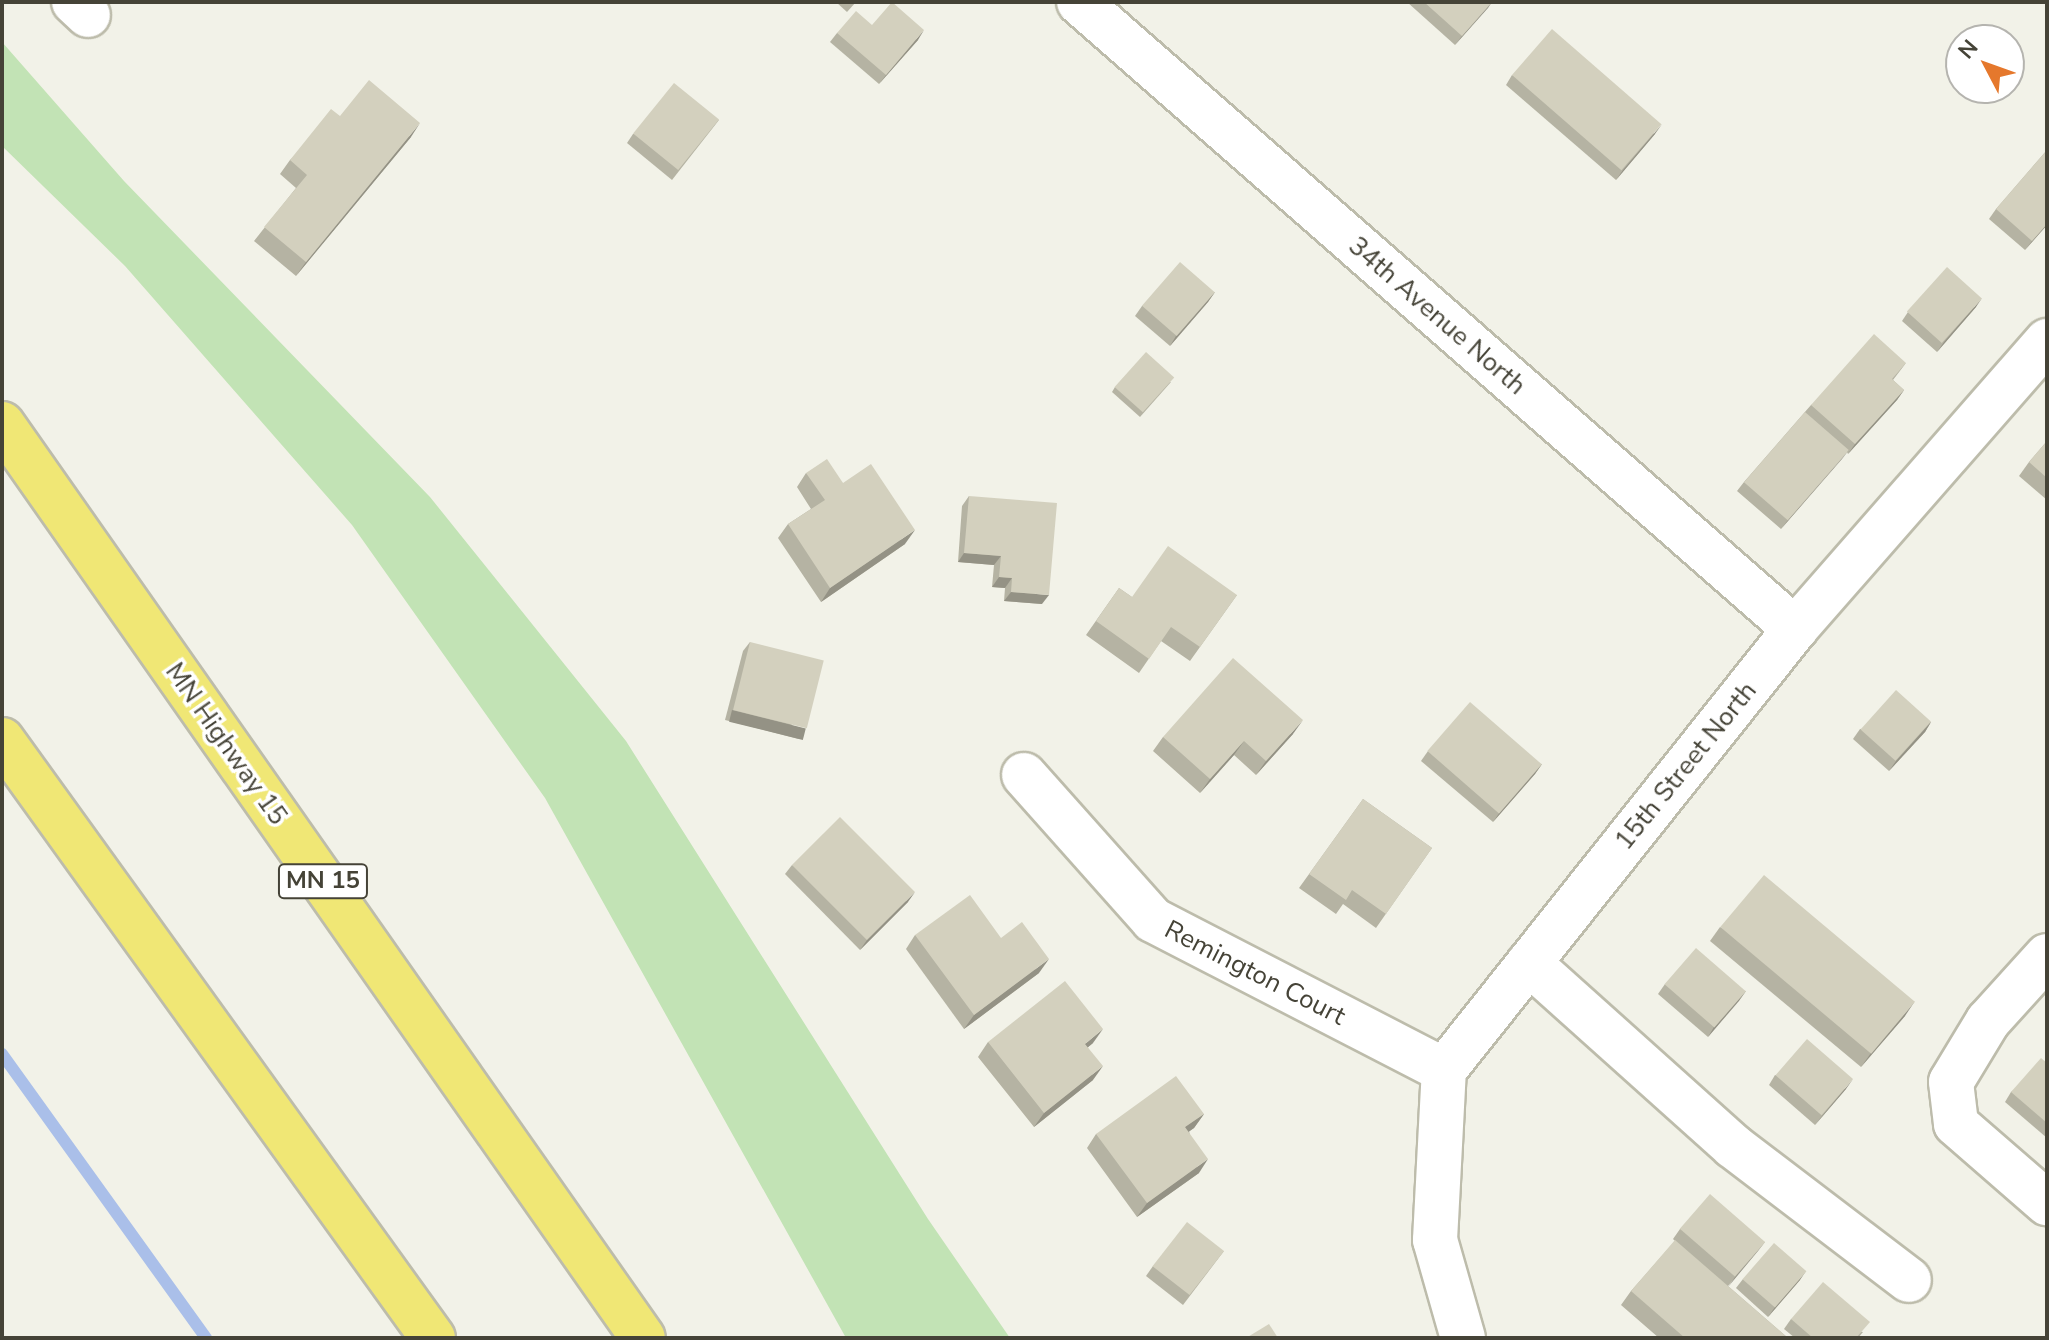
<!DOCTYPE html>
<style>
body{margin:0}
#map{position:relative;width:2049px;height:1340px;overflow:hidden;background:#f2f2e8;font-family:"Nunito Sans",sans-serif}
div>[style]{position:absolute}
.green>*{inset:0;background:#c2e3b5}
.stream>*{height:12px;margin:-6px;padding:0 6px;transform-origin:6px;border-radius:6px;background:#aabfe9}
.roads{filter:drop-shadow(2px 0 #bdbcab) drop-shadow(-2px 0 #bdbcab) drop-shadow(0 2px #bdbcab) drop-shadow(0 -2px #bdbcab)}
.minor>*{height:44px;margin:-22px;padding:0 22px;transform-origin:22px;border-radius:22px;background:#fff}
.highway>*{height:44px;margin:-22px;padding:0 22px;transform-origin:22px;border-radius:22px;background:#f0e775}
.wall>*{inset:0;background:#b5b3a3}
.shaded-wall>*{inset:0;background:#949285;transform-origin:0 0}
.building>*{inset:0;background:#d3d0be;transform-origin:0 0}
span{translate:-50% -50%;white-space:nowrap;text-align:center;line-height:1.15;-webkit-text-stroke:7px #fff;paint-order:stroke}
.shield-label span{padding:2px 6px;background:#fff;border:2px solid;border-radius:6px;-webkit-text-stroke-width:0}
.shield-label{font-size:24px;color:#454337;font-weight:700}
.street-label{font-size:26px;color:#454337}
.frame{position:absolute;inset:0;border:4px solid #454337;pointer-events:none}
.north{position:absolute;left:1945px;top:24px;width:80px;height:80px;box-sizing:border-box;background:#fff;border:2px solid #b5b4af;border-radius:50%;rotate:311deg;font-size:22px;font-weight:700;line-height:32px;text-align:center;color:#454337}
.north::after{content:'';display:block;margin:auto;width:28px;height:36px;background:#e5782c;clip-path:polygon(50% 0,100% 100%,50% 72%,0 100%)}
</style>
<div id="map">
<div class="green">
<i style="clip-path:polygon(2px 42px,124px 181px,430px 497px,626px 741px,928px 1219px,1010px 1338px,846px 1338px,545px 798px,352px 525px,125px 266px,2px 146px)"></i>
</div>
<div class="stream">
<i style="left:2px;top:1054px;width:350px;rotate:54.3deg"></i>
</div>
<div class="roads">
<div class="minor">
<i style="left:74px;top:2px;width:19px;rotate:43deg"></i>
<i style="left:1079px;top:2px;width:952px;rotate:41.21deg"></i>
<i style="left:1024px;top:775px;width:194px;rotate:48.3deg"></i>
<i style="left:1153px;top:920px;width:327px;rotate:27.3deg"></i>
<i style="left:2047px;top:956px;width:88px;rotate:132.2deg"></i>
<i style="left:1988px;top:1021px;width:71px;rotate:121.2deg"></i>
<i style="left:1951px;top:1082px;width:42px;rotate:83.2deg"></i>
<i style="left:1956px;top:1124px;width:121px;rotate:41deg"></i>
<i style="left:1529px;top:963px;width:274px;rotate:41.9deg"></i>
<i style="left:1733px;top:1146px;width:221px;rotate:37.3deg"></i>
<i style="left:1463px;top:1338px;width:102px;rotate:-105.9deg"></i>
<i style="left:1435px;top:1240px;width:170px;rotate:-87deg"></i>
<i style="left:1444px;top:1070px;width:564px;rotate:-51.48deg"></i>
<i style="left:1795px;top:629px;width:383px;rotate:-48.8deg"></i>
</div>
<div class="highway">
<i style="left:2px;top:424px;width:1116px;rotate:54.96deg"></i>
<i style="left:2px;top:740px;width:737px;rotate:54.22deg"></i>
</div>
</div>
<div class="wall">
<i style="clip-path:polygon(836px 2px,856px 2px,847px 12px)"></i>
<i style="clip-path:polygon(1407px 2px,1492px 2px,1455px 45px)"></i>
<i style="clip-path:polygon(872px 25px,918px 40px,879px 84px,830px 42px,837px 33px)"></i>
<i style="clip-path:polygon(1512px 75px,1655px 134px,1616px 180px,1506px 85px)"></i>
<i style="clip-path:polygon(340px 116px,411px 137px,296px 276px,254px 241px,296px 188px,280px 174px,290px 160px)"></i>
<i style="clip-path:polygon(719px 120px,672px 180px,627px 143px,633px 134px)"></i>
<i style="clip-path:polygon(2047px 150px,2047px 225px,2025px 250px,1989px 219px,1996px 209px)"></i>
<i style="clip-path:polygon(1215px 292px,1208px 302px,1170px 346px,1135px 316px,1142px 306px)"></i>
<i style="clip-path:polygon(1976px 307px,1937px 352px,1902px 321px,1908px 312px)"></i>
<i style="clip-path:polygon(1906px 363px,1893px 380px,1904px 390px,1897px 400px,1848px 454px,1847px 452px,1781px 529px,1737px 491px,1744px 482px,1811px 405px)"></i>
<i style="clip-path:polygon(1171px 382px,1140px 417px,1112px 392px,1115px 387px)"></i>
<i style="clip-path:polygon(2047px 441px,2047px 500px,2019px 476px,2029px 462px)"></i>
<i style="clip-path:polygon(806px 473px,843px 483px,905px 544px,821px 602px,778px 538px,788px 524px,811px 509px,797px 487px)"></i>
<i style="clip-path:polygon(969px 496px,1042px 604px,1004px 601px,1005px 588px,992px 587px,994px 565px,958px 562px,962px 506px)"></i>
<i style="clip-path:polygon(1119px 588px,1132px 597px,1237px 595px,1190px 661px,1161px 641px,1139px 673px,1086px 635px)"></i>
<i style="clip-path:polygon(750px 642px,799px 739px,725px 720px,743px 651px)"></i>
<i style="clip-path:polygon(1931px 722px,1925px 732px,1889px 771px,1853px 739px,1860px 729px)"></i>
<i style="clip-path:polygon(1293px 734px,1256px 775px,1234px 755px,1200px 793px,1153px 751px,1163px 737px)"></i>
<i style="clip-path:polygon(1428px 751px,1542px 764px,1535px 774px,1493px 822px,1421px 761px)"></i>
<i style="clip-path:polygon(1363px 799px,1432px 848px,1376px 928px,1343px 904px,1336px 914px,1299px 888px)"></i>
<i style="clip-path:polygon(792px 865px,908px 902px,860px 950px,785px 874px)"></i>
<i style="clip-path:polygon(1720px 927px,1905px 1016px,1861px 1067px,1710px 941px)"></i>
<i style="clip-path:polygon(915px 935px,1001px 938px,1039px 973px,964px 1029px,906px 949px)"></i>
<i style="clip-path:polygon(1665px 984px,1746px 991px,1708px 1037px,1658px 994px)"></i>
<i style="clip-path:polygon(988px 1042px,1093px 1043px,1088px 1047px,1093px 1080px,1034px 1127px,978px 1057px)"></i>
<i style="clip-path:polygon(2047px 1063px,2047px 1138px,2005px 1102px,2011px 1092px)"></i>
<i style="clip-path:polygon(1775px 1075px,1846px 1089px,1815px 1125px,1769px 1085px)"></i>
<i style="clip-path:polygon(1204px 1114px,1194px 1128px,1189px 1131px,1199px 1173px,1137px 1217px,1087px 1148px,1096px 1134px)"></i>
<i style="clip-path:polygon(1680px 1229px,1765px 1242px,1728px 1286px,1788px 1338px,1659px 1338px,1621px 1305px,1631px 1291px,1675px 1241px,1673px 1239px)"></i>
<i style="clip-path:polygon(1224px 1251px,1183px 1305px,1146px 1276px,1153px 1266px)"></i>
<i style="clip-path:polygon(1743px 1279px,1800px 1280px,1768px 1317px,1736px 1288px)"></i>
<i style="clip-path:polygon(1791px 1319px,1863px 1332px,1858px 1338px,1795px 1338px,1784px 1329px)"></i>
</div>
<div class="shaded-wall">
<i style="clip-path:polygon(1492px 2px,1488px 8px,1455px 45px,1462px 36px)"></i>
<i style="clip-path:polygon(924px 30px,918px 40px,879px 84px,886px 75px)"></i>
<i style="clip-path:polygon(420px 123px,411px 137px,296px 276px,306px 262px)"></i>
<i style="clip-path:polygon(1662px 124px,1655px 134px,1616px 180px,1623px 170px)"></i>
<i style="clip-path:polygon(2047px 224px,2047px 225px,2025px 250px,2032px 241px)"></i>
<i style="clip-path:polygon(1215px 292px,1208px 302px,1170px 346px,1176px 336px)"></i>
<i style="clip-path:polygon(1982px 298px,1976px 307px,1937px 352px,1944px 342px)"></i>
<i style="clip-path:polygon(1904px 390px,1897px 400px,1848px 454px,1855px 444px)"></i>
<i style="clip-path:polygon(1849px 450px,1842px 459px,1781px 529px,1788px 520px)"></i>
<i style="clip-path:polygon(915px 530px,905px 544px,821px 602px,830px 588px)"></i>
<i style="clip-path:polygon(964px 553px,1001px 556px,994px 565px,958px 562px)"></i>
<i style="clip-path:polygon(999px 577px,1012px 578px,1005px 588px,992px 587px)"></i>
<i style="clip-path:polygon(1011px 592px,1049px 595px,1042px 604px,1004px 601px)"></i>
<i style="left:732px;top:710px;width:76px;height:12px;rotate:14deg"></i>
<i style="clip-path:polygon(1303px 720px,1293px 734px,1256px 775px,1266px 761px)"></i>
<i style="clip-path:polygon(1931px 722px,1925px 732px,1889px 771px,1896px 761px)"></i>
<i style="clip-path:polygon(1244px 741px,1234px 755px,1200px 793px,1210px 779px)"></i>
<i style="clip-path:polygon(1542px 764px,1535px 774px,1493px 822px,1500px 812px)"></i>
<i style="clip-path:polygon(915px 892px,908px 902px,860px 950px,867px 940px)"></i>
<i style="clip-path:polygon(1049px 959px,1039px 973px,964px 1029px,974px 1015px)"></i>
<i style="clip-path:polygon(1746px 991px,1739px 1001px,1708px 1037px,1714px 1027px)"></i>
<i style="clip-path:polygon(1915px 1001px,1905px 1016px,1861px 1067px,1871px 1053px)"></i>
<i style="clip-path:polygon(1103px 1029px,1093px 1043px,1075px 1058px,1085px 1044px)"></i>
<i style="clip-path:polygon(1103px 1066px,1093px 1080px,1034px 1127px,1044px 1113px)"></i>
<i style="clip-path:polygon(1853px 1079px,1846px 1089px,1815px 1125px,1822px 1116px)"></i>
<i style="clip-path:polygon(1204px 1114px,1194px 1128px,1176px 1141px,1185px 1127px)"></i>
<i style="clip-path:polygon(1208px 1159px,1199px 1173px,1137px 1217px,1147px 1203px)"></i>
<i style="clip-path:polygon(1765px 1242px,1758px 1251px,1728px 1287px,1735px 1277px)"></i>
<i style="clip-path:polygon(1806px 1271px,1800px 1280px,1768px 1317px,1775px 1307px)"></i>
</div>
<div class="building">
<i style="clip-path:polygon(892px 2px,924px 30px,886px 75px,837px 33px,856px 11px,872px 25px)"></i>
<i style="clip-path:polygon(1424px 2px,1492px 2px,1462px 36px)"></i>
<i style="left:1552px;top:29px;width:145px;height:61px;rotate:41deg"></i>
<i style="clip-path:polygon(369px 80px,420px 123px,306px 262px,264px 227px,307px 175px,290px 160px,331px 109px,340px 116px)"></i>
<i style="left:674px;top:83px;width:58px;height:65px;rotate:39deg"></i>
<i style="clip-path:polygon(2047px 150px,2047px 224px,2032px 241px,1996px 209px)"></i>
<i style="left:1180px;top:262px;width:46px;height:58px;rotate:41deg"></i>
<i style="left:1947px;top:267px;width:47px;height:60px;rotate:42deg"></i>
<i style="clip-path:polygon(1874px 334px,1906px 363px,1892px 379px,1904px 390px,1855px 444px,1811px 405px)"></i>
<i style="left:1146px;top:352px;width:38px;height:47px;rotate:42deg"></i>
<i style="left:1805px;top:412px;width:58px;height:93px;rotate:41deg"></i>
<i style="clip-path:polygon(2047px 441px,2047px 478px,2029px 462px)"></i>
<i style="clip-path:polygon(827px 459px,843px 483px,871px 464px,915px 530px,830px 588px,788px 524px,825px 500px,806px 473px)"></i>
<i style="clip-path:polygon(969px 496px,1057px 503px,1049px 595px,1011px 592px,1012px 578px,999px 577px,1001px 556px,964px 553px)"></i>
<i style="clip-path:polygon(1168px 546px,1237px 595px,1200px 647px,1171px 627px,1149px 659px,1096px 621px,1119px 588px,1132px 597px)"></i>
<i style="left:750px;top:642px;width:76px;height:70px;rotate:14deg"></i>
<i style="clip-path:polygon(1233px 658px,1303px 720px,1266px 761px,1244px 741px,1210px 779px,1163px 737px)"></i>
<i style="left:1896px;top:690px;width:47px;height:53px;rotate:42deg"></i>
<i style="left:1470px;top:702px;width:95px;height:65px;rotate:41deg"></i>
<i style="clip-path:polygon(1363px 799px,1432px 848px,1386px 914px,1352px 890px,1346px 900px,1309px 874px)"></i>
<i style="left:840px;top:817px;width:106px;height:68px;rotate:45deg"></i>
<i style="left:1764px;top:875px;width:197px;height:68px;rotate:40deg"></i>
<i style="clip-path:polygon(970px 895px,1001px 938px,1022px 922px,1049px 959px,974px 1015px,915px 935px)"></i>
<i style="left:1696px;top:948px;width:66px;height:48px;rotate:41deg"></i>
<i style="clip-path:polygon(1065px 981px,1103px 1029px,1085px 1044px,1103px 1066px,1044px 1113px,988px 1042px)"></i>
<i style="left:1807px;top:1039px;width:61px;height:48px;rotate:41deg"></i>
<i style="clip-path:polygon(2041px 1058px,2047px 1063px,2047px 1123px,2011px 1092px)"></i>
<i style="clip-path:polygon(1176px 1076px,1204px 1114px,1185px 1127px,1208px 1159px,1147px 1203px,1096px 1134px)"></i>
<i style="left:1710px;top:1194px;width:73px;height:46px;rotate:41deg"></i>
<i style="left:1187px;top:1222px;width:47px;height:56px;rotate:38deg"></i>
<i style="clip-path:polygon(1675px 1240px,1788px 1338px,1685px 1338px,1631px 1291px)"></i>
<i style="left:1774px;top:1243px;width:43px;height:48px;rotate:41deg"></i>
<i style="clip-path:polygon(1823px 1282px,1870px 1322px,1856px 1338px,1813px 1338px,1791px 1319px)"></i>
<i style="clip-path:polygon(1269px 1324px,1278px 1338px,1246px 1338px)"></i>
</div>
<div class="shield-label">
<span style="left:323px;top:881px">MN 15</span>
</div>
<div class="street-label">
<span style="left:1437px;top:316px;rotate:41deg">34th Avenue North</span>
<span style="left:226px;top:744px;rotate:55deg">MN Highway 15</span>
<span style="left:1686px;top:766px;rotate:-51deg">15th Street North</span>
<span style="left:1255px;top:973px;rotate:27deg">Remington Court</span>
</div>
<div class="frame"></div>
<div class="north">N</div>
</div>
